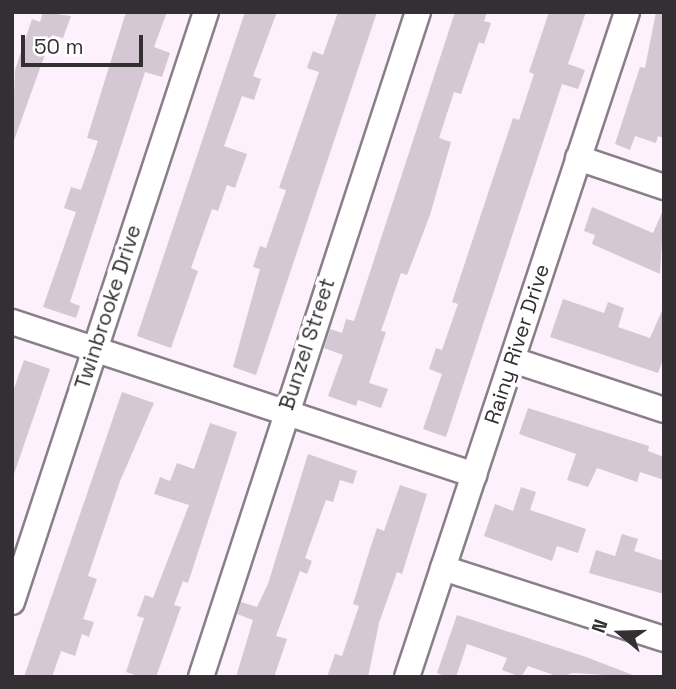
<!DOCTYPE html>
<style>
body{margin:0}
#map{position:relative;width:676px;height:689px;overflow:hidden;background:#fcf1fc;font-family:"Space Grotesk",sans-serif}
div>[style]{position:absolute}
.building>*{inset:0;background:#d3c8d3}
.roads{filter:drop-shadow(2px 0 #897f89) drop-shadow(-2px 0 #897f89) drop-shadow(0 2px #897f89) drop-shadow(0 -2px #897f89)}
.minor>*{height:24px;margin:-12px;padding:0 12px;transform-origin:12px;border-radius:12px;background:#fff}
span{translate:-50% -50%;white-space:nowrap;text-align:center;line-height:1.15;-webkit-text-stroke:7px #fff;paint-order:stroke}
.street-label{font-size:21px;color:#332f33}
.frame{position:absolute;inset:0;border:14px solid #332f33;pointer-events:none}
.north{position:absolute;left:585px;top:598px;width:70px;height:70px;-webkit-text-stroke:5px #fff;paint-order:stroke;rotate:289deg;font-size:19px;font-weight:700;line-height:28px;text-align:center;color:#332f33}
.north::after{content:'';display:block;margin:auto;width:24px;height:32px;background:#332f33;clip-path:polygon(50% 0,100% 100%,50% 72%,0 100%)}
.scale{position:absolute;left:21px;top:35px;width:122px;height:32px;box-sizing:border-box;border:4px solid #332f33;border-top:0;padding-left:9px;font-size:21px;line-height:24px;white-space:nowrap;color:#332f33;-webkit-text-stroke:5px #fff;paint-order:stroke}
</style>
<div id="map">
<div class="building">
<i style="clip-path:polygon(43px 12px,71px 16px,63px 38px,52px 35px,12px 146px,15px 70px,32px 19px,40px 22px)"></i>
<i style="clip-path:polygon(126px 12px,167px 12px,154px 47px,170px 53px,162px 77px,145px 72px,70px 302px,80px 306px,76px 318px,43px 307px,76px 212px,64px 208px,71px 187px,81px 190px,98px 141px,87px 138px)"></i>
<i style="clip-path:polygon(245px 12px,277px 12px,253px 76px,261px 79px,254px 100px,242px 96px,224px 146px,247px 154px,235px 188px,227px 185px,218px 211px,212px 209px,191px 268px,198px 271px,171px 348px,137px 336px)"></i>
<i style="clip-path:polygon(338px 12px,377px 12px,256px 375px,233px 367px,260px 269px,253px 267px,260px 246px,266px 248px,286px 190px,279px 188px,319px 72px,307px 68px,313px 51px,323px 55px)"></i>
<i style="clip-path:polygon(455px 12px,487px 12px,484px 21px,491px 23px,484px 44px,479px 42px,461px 94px,454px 92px,439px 138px,451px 142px,430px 215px,407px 275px,401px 273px,381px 331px,386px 332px,369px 383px,388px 389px,381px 408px,358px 400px,356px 406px,328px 396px,343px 355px,324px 348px,330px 329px,342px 333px,346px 319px,354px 321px)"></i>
<i style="clip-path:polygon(549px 12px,586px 12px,568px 64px,585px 70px,578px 89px,562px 84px,446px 437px,423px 429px,442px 374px,429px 369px,436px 348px,442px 350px,458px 304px,452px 302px,513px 118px,519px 120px,534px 74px,529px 72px)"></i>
<i style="clip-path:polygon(656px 12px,664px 12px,664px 138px,658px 136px,656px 143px,635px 136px,630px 150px,615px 144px,640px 67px,645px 68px)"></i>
<i style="clip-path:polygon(592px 207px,653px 233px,664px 208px,660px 274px,592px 244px,595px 235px,584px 231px)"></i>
<i style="clip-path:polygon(563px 299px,604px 313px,608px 302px,624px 308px,618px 327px,650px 338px,664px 306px,664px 357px,658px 373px,550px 337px)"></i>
<i style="clip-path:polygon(24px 360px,50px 369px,14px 474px,12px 394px)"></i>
<i style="clip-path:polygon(122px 392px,154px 403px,120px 481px,88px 576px,97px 579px,83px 619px,94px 622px,89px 637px,82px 634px,75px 656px,61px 651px,52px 677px,24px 677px)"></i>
<i style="clip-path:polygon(528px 408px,649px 446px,648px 451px,664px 457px,664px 480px,640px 472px,637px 482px,597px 468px,588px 487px,567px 480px,576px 454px,519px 434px)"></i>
<i style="clip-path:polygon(210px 423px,237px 432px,188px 583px,183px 581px,174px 605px,181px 607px,156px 677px,141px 677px,126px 672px,144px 618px,137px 616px,145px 595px,153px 598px,189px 505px,154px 494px,160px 477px,170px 481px,177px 463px,194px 469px)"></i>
<i style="clip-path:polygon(308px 454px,357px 471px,353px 484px,340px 480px,333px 502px,326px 500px,305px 558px,312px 561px,307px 574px,300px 571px,276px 636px,287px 639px,274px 677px,236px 677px,253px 620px,237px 614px,241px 602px,257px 607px,268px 584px)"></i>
<i style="clip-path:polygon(400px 485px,427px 494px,402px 574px,397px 572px,379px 623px,368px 677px,327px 677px,335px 654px,342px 656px,359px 606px,353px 604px,370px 549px,377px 528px,384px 531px)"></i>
<i style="clip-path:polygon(521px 487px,536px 492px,530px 510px,586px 529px,578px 553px,557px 546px,552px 561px,484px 536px,495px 504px,513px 511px)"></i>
<i style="clip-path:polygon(622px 534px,638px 539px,634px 551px,664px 561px,664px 594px,589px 573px,596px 550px,615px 556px)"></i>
<i style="clip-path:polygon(457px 615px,586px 657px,638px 677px,573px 673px,559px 677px,528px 666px,521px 677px,502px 670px,507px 658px,467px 644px,456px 677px,447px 677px,437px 673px)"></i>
</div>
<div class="roads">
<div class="minor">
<i style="left:578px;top:158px;width:91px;rotate:18.6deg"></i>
<i style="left:12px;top:322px;width:487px;rotate:18.3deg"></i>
<i style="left:513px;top:360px;width:159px;rotate:18.3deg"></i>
<i style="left:443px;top:568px;width:232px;rotate:17.8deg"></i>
<i style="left:12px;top:602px;width:621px;rotate:-71.8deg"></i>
<i style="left:201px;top:677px;width:700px;rotate:-71.93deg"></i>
<i style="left:407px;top:677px;width:700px;rotate:-71.69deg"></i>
</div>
</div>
<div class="street-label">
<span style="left:108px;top:307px;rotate:-72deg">Twinbrooke Drive</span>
<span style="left:307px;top:344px;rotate:-72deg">Bunzel Street</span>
<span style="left:517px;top:344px;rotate:-72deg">Rainy River Drive</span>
</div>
<div class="frame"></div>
<div class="north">N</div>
<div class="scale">50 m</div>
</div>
